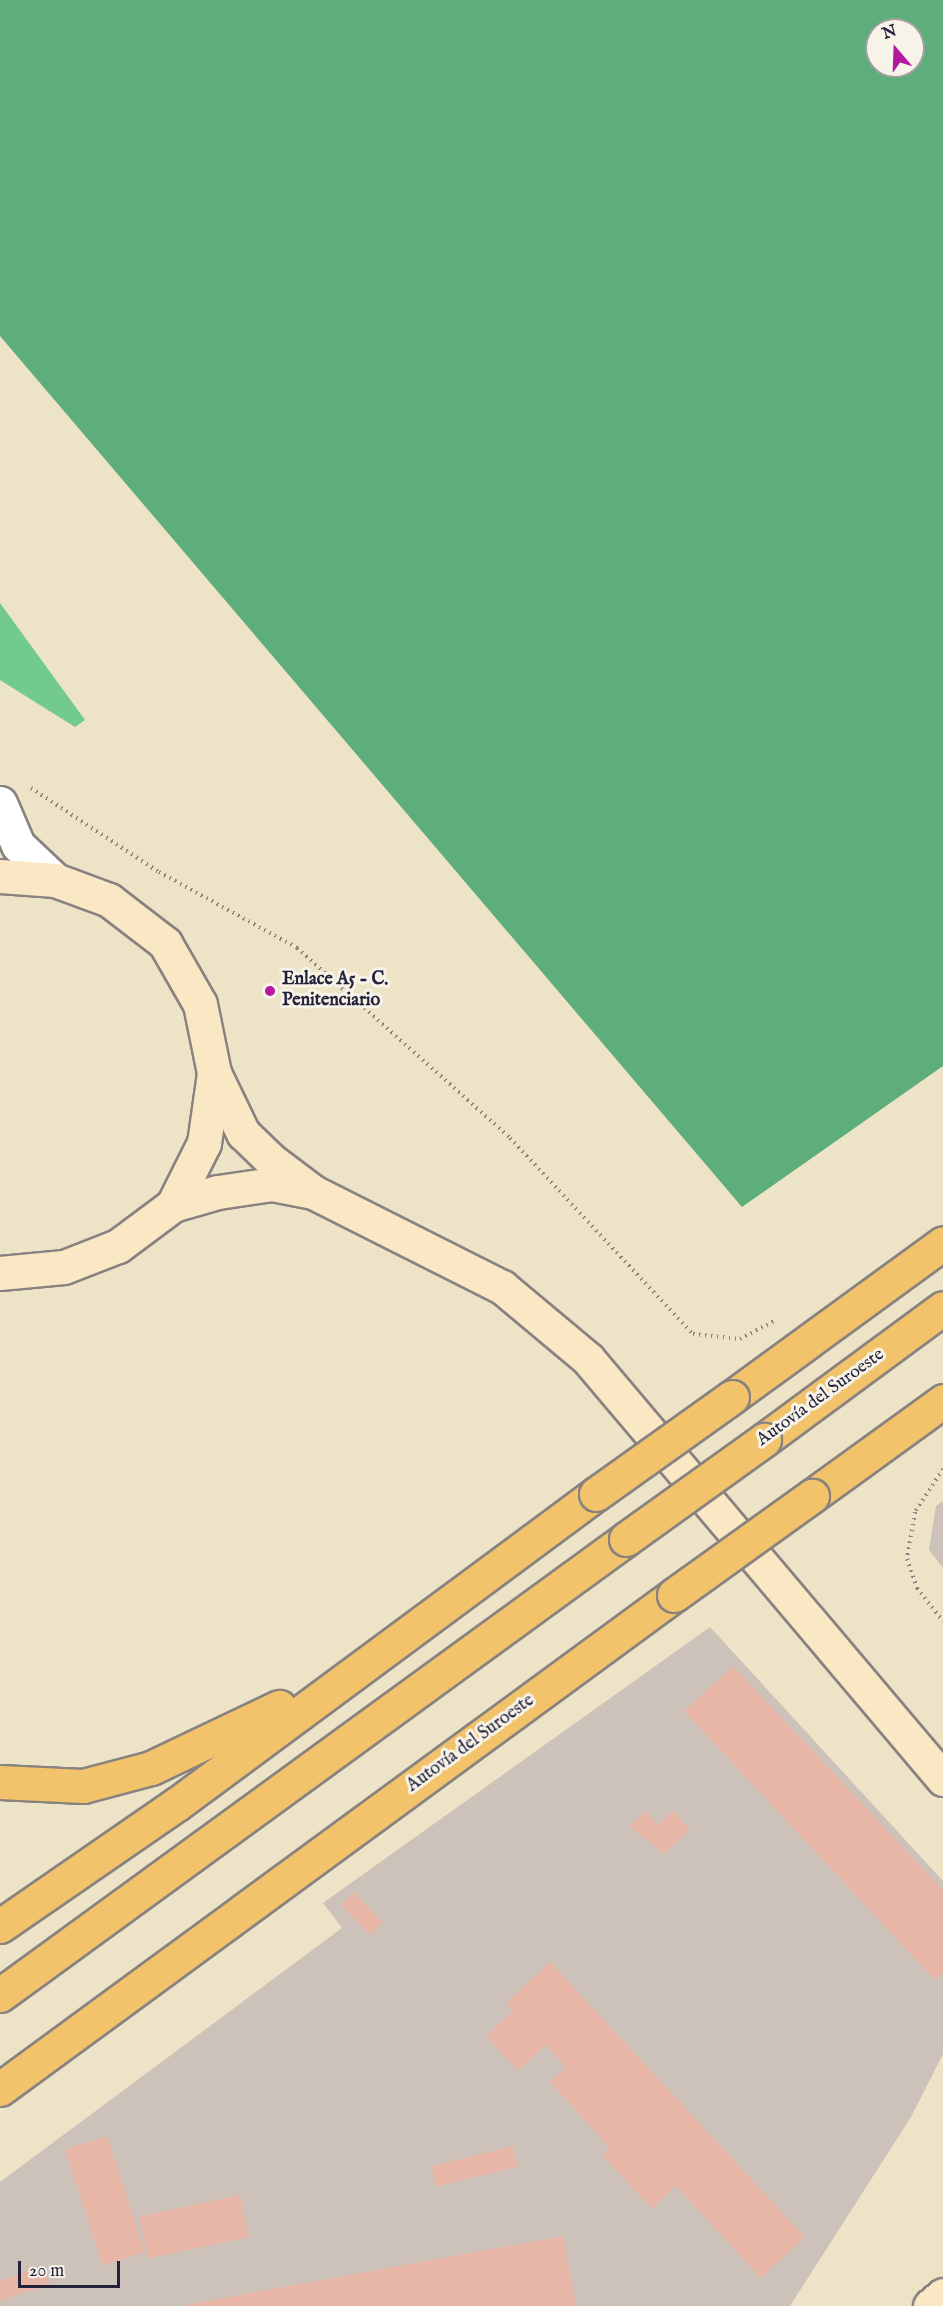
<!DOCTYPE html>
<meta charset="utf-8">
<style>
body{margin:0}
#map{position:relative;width:943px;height:2306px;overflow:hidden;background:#ede3c6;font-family:"IM FELL English",serif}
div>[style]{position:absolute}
.industrial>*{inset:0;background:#cdc2b9}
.green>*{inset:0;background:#72ca8f}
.forest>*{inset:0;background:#5dae7a}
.building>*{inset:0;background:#e7b6a7;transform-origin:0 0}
.path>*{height:4px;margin-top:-2px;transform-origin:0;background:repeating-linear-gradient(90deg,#888280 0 1.5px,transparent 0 6px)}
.roads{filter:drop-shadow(2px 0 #888280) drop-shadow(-2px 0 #888280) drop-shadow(0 2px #888280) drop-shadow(0 -2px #888280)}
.street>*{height:33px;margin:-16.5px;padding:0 16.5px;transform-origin:16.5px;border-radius:16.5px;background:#fff}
.secondary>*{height:33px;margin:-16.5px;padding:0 16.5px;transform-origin:16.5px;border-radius:16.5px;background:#fae7c3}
.highway>*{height:33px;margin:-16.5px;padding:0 16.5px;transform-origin:16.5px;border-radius:16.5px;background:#f2c36a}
.bridges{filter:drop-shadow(2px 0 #888280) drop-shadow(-2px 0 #888280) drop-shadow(0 2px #888280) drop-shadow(0 -2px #888280)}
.highway-bridge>*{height:33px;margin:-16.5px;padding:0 16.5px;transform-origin:16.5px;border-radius:16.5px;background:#f2c36a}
.dots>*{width:16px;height:16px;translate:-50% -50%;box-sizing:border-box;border:3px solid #f7f3e8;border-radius:50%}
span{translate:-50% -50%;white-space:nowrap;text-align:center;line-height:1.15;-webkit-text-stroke:6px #f7f3e8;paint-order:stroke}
.poi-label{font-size:18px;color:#22223b;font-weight:700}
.left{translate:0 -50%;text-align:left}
.street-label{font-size:18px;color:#22223b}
.north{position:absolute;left:865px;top:18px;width:60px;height:60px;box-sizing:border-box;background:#f7f3e8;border:2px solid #a29fa3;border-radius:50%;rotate:341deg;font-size:16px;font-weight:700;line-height:24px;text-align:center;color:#22223b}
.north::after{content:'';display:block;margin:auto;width:21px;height:27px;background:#b5179e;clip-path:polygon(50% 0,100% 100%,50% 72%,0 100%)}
.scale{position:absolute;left:18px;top:2261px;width:102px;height:27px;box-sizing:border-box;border:3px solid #22223b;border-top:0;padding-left:8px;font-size:18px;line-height:21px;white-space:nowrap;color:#22223b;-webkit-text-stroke:4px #f7f3e8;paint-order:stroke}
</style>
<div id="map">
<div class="industrial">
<i style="clip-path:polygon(943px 1501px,943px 1568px,929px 1550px,936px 1506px)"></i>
<i style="clip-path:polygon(710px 1627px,943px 1881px,943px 2054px,911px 2117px,790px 2306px,0 2306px,0 2182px,342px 1928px,323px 1903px)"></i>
</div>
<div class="green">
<i style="clip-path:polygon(0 603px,85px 720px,75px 727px,0 680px)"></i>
</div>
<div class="forest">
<i style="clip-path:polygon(evenodd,0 0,943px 0,943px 1066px,742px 1207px,0 336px,0 0,877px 30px,913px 30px,913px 66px,877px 66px,877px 30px)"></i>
</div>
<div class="building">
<i style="clip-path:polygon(733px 1666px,943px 1890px,943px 1973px,935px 1980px,684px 1711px)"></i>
<i style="clip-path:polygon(646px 1811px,658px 1825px,673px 1811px,690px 1830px,664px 1854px,629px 1826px)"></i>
<i style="left:354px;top:1892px;width:42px;height:18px;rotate:47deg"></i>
<i style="clip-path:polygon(550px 1962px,805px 2237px,761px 2278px,676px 2186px,652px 2209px,602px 2155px,610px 2148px,550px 2082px,566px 2067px,545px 2045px,518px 2071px,486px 2036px,513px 2011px,506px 2003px)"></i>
<i style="left:107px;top:2136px;width:122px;height:44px;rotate:72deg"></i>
<i style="left:513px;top:2146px;width:21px;height:84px;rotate:76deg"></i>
<i style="left:240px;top:2195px;width:43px;height:103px;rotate:78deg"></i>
<i style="clip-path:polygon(563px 2236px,576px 2306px,185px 2306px,185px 2305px)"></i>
<i style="clip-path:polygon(43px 2266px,50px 2284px,0 2301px,0 2281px)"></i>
</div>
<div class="path">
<i style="left:31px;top:788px;width:153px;rotate:33.3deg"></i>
<i style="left:159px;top:872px;width:158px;rotate:28.8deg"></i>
<i style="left:297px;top:948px;width:285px;rotate:41.7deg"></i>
<i style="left:510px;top:1138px;width:268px;rotate:47deg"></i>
<i style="left:693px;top:1334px;width:47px;rotate:6.1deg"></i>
<i style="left:740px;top:1339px;width:41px;rotate:-27.8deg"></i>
<i style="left:943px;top:1469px;width:51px;rotate:123.1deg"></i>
<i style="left:915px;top:1512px;width:48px;rotate:99.7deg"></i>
<i style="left:907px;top:1559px;width:31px;rotate:71deg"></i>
<i style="left:917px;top:1588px;width:42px;rotate:51.8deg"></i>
</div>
<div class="roads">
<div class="street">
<i style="left:0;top:803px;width:46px;rotate:66.8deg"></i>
<i style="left:18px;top:845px;width:51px;rotate:43.4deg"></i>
</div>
<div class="secondary">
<i style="left:0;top:876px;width:55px;rotate:4.2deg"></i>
<i style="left:55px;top:880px;width:58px;rotate:20.3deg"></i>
<i style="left:109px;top:900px;width:71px;rotate:37.5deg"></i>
<i style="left:165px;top:943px;width:70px;rotate:60.2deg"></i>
<i style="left:200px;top:1004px;width:70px;rotate:78.5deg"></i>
<i style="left:214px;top:1073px;width:71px;rotate:98.1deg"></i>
<i style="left:204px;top:1143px;width:69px;rotate:116.6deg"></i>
<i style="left:214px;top:1073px;width:67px;rotate:64.2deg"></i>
<i style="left:243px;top:1133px;width:40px;rotate:44deg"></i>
<i style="left:272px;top:1161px;width:51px;rotate:37.1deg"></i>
<i style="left:313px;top:1192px;width:212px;rotate:26.7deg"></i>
<i style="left:502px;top:1287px;width:112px;rotate:39.9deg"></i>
<i style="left:588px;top:1359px;width:550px;rotate:49.79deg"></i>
<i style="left:0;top:1273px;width:64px;rotate:-5.4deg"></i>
<i style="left:64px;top:1267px;width:58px;rotate:-21.3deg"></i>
<i style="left:118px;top:1246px;width:69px;rotate:-36.7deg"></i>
<i style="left:173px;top:1205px;width:47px;rotate:-16.1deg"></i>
<i style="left:218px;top:1192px;width:55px;rotate:-8.4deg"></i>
<i style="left:272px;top:1184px;width:38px;rotate:11deg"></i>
<i style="left:930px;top:2306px;width:17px;rotate:-40deg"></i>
</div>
<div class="highway">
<i style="left:732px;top:1397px;width:261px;rotate:-36.1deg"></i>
<i style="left:764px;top:1440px;width:222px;rotate:-36.4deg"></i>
<i style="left:812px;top:1496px;width:162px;rotate:-35.9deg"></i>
<i style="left:0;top:1782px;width:83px;rotate:2.8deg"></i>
<i style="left:83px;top:1786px;width:70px;rotate:-14.8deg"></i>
<i style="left:151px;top:1768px;width:142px;rotate:-25.5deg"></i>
<i style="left:0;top:1926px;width:215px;rotate:-34.6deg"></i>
<i style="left:177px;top:1804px;width:521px;rotate:-36.5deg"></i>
<i style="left:0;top:1995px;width:774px;rotate:-36.07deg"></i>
<i style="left:0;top:2089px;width:836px;rotate:-36.24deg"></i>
</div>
</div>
<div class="bridges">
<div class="highway-bridge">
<i style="left:596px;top:1494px;width:167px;rotate:-35.5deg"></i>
<i style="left:626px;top:1539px;width:170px;rotate:-35.7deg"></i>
<i style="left:674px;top:1595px;width:170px;rotate:-35.7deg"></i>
</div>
</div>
<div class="dots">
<i style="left:270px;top:991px;background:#b5179e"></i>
</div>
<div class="poi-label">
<span class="left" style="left:282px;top:991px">Enlace A5 - C.<br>Penitenciario</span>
</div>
<div class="street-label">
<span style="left:821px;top:1398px;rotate:-36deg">Autovía del Suroeste</span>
<span style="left:471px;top:1744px;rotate:-36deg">Autovía del Suroeste</span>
</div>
<div class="north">N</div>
<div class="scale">20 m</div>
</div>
